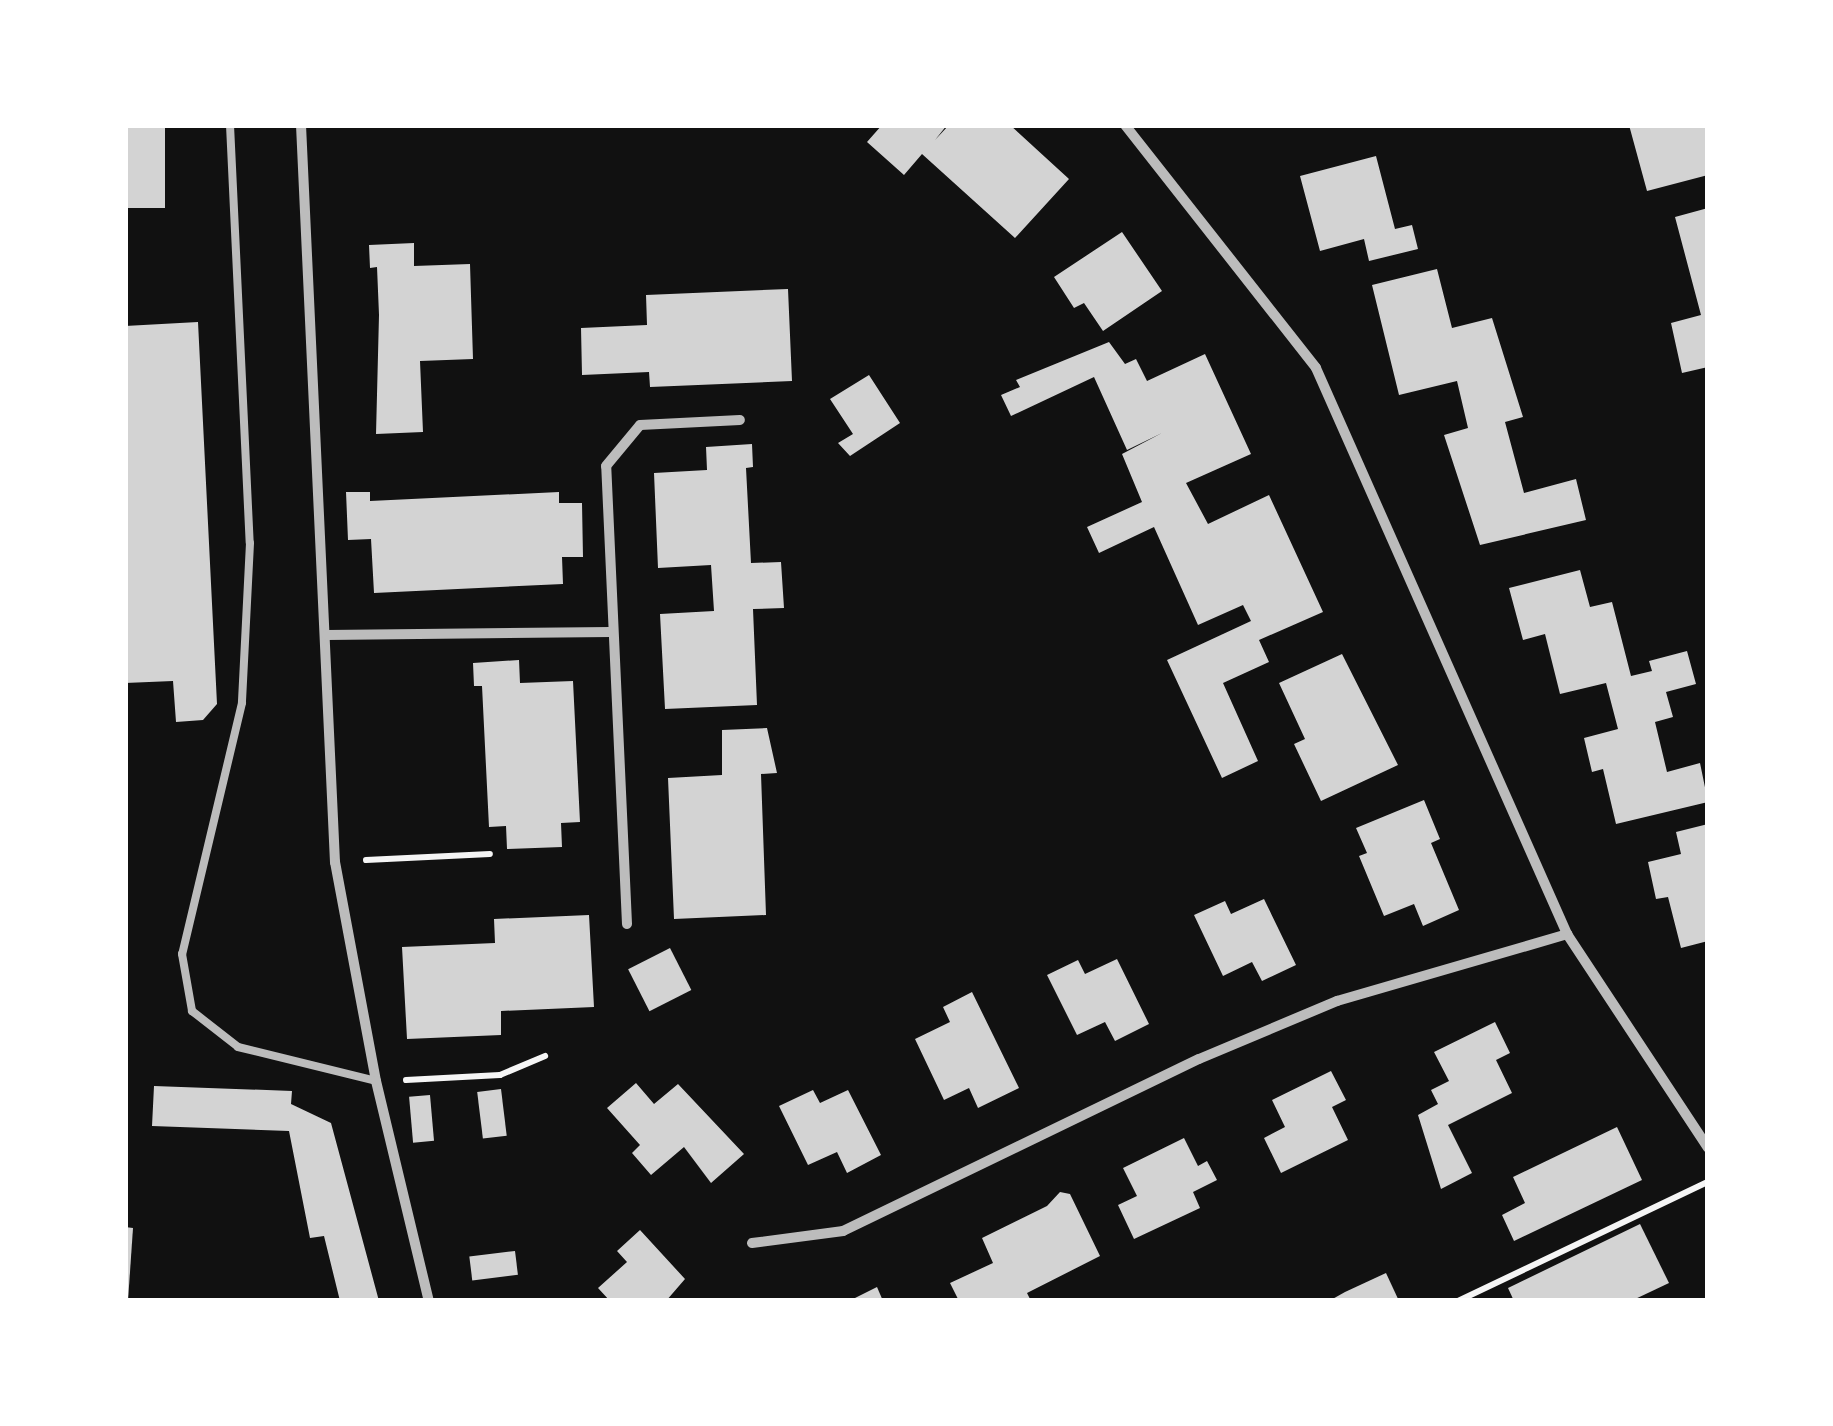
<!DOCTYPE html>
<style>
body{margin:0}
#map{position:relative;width:1833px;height:1426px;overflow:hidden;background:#111;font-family:"Libre Baskerville",serif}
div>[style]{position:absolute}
.building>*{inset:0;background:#d3d3d3;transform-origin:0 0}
.path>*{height:6px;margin:-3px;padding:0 3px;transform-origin:3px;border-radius:3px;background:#f5f5f5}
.service>*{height:8px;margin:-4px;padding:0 4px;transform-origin:4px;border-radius:4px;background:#bcbcbc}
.minor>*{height:10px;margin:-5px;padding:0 5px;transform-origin:5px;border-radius:5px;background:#bcbcbc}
span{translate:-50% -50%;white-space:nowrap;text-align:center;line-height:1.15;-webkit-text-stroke:10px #fff;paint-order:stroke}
.frame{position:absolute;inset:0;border:128px solid #fff;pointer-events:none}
</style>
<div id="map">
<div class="building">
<i style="left:125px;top:125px;width:40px;height:83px"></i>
<i style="clip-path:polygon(882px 125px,947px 125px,935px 140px,949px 125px,1010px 125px,1069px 179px,1015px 238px,922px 154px,904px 175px,867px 142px)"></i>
<i style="clip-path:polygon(1629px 125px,1708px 125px,1708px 175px,1647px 191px)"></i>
<i style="clip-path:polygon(1376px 156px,1395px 229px,1412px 225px,1418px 249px,1369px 261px,1364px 239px,1320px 251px,1300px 176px)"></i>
<i style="clip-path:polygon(1708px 208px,1708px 367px,1682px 373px,1671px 323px,1701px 315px,1675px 217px)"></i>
<i style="clip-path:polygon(1122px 232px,1162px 291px,1103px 331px,1084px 303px,1074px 308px,1054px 277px)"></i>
<i style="clip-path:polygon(414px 243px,414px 266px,470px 264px,473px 359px,420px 361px,423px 432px,376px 434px,379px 315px,377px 267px,370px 268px,369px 245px)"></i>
<i style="clip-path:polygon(1437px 269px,1452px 328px,1492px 318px,1523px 417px,1505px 422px,1524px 493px,1576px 479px,1586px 520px,1480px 545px,1444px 435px,1468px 428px,1457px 381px,1399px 395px,1372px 285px)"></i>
<i style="clip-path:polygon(788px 289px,792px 381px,650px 387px,649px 372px,582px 375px,581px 328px,647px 325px,646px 295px)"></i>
<i style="clip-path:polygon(198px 322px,217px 704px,203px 720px,176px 722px,173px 681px,125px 683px,125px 326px)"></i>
<i style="clip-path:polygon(1109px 342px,1125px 364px,1136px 359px,1147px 381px,1205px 354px,1251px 454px,1186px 483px,1208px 524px,1269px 495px,1323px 612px,1259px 640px,1269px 662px,1223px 683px,1258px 761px,1222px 778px,1167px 660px,1251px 621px,1243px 605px,1198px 625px,1154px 527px,1099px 553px,1087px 527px,1142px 502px,1122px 454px,1162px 433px,1127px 450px,1094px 377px,1011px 416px,1001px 395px,1020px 387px,1016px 380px)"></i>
<i style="clip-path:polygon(869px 375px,900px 423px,850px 456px,838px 443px,853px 434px,830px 399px)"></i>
<i style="clip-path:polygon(752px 444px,753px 467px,746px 468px,751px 563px,781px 562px,784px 608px,753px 609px,757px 705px,665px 709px,660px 614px,714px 611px,711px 565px,658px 568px,654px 473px,707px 470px,706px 447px)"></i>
<i style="clip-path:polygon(346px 492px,370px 492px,370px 501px,559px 492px,559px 503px,582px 503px,583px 557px,562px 557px,563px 584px,374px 593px,371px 539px,348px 540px)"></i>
<i style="clip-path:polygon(1580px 570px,1590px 607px,1612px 602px,1631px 676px,1652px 671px,1649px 661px,1687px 651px,1696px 684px,1666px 692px,1673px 717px,1655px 722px,1667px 772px,1700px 763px,1708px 802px,1616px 824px,1603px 769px,1592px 772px,1584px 738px,1618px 729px,1606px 683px,1560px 694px,1545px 634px,1523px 640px,1509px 588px)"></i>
<i style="clip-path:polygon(1342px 654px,1398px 765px,1321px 801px,1294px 744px,1305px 739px,1279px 683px)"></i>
<i style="clip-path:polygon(519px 660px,520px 683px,573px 681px,580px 822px,561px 823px,562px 847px,507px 849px,506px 826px,489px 827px,482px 686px,474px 686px,473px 663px)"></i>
<i style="clip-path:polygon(767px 728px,777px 773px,761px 774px,766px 915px,674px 919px,668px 778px,722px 775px,722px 730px)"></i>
<i style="clip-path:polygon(1424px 800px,1440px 839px,1431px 843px,1459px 910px,1423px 926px,1414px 904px,1384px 916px,1359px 856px,1367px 853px,1356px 828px)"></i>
<i style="clip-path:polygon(1708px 824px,1708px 941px,1681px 948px,1668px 897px,1656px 899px,1648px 862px,1681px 854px,1676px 832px)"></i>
<i style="clip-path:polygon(1264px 899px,1296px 965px,1262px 981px,1252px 962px,1223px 976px,1194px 915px,1225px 901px,1231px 914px)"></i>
<i style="clip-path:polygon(589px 915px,594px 1007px,501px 1011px,501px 1035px,407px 1039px,402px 947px,495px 943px,494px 919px)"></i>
<i style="left:670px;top:948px;width:47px;height:47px;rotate:63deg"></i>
<i style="clip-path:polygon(1117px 959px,1149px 1024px,1115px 1041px,1105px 1022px,1077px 1035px,1047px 975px,1078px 960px,1085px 974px)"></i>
<i style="clip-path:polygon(972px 992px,1019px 1088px,978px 1108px,969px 1088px,944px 1100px,915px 1039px,950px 1022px,943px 1007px)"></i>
<i style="clip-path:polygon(1495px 1022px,1510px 1053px,1496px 1060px,1512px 1093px,1448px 1125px,1472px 1173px,1441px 1189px,1418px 1115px,1438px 1104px,1431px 1090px,1449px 1081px,1434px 1052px)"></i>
<i style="clip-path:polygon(1331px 1071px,1346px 1100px,1332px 1107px,1348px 1140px,1281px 1173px,1264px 1138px,1285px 1127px,1272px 1100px)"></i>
<i style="clip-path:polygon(636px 1083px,654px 1104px,678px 1084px,744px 1154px,711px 1183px,684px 1147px,651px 1175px,632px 1153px,640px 1145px,607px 1108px)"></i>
<i style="clip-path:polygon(154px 1086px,292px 1091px,291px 1104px,331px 1123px,379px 1301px,340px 1301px,324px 1236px,310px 1238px,289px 1131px,152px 1126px)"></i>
<i style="left:501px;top:1089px;width:47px;height:24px;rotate:83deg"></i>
<i style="clip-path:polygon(813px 1090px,820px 1103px,848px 1090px,881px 1155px,847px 1173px,837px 1152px,808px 1165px,779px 1106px)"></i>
<i style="left:430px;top:1095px;width:46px;height:21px;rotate:85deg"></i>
<i style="clip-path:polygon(1617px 1127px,1642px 1180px,1514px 1241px,1502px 1215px,1525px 1203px,1513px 1177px)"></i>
<i style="clip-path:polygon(1184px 1138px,1198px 1166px,1207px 1161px,1217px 1180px,1193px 1192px,1200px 1208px,1134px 1239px,1118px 1205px,1137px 1196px,1123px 1168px)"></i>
<i style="clip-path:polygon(1060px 1192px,1070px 1194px,1100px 1256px,1027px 1293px,1031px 1301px,959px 1301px,950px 1283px,993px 1263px,982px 1238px,1047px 1206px)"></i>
<i style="clip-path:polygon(1640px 1224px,1669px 1283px,1631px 1301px,1514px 1301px,1508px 1288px)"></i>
<i style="clip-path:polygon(125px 1227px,133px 1228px,128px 1301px,125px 1301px)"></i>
<i style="clip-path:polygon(640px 1230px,685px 1279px,666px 1301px,610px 1301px,598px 1288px,627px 1262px,617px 1251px)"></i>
<i style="left:515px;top:1251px;width:24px;height:46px;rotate:83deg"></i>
<i style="clip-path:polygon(1386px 1273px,1399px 1301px,1329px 1301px,1345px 1292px)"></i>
<i style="clip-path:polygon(877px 1287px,883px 1301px,849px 1301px)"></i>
</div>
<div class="path">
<i style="left:366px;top:860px;width:124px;rotate:-2.8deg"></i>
<i style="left:406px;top:1080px;width:94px;rotate:-3deg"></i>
<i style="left:500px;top:1075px;width:49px;rotate:-22.9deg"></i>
<i style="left:1458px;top:1301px;width:277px;rotate:-25.5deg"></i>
</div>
<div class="service">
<i style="left:230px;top:125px;width:418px;rotate:87.3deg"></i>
<i style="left:250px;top:543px;width:160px;rotate:92.9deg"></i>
<i style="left:242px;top:703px;width:258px;rotate:103.4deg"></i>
<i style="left:182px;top:954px;width:58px;rotate:80deg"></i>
<i style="left:192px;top:1011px;width:58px;rotate:38deg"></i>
<i style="left:238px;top:1047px;width:142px;rotate:13.8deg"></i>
</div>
<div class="minor">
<i style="left:301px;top:125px;width:738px;rotate:87.36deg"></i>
<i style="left:335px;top:862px;width:223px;rotate:79.4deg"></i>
<i style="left:376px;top:1081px;width:226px;rotate:76.5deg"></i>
<i style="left:1125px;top:125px;width:309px;rotate:51.8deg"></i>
<i style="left:1316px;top:368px;width:619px;rotate:66.08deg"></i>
<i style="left:1567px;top:934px;width:256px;rotate:56.6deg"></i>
<i style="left:327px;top:635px;width:284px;rotate:-0.6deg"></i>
<i style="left:627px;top:924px;width:458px;rotate:-92.6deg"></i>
<i style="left:606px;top:466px;width:53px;rotate:-50.3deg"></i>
<i style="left:640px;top:425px;width:100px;rotate:-2.9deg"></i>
<i style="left:752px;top:1243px;width:92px;rotate:-7.5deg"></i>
<i style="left:843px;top:1231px;width:395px;rotate:-25.8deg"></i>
<i style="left:1199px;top:1059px;width:150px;rotate:-22.8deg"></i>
<i style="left:1337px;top:1001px;width:240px;rotate:-16.2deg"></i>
</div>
<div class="frame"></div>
</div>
